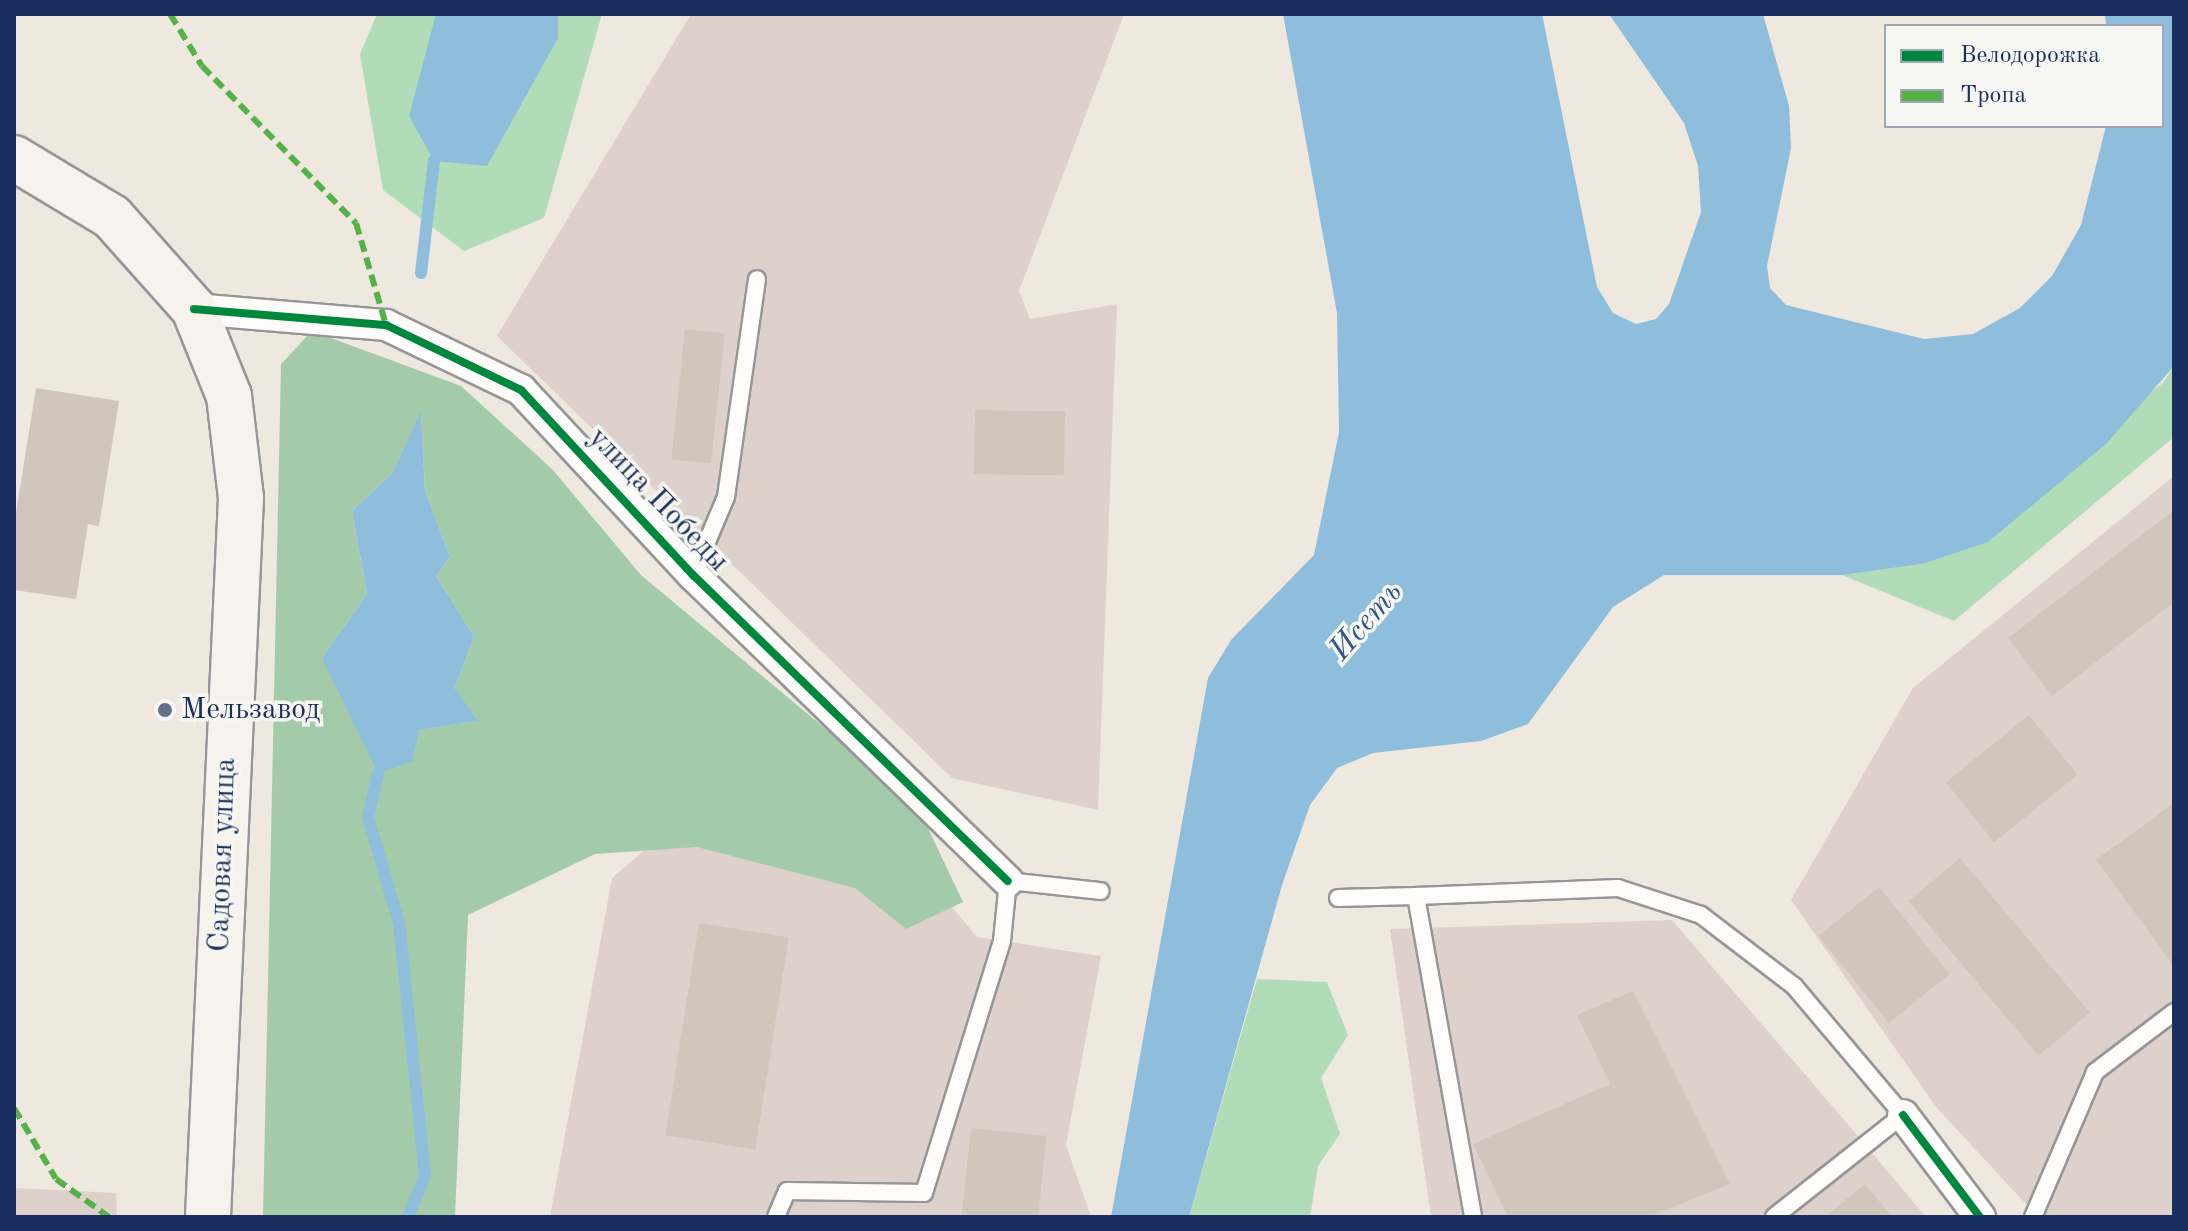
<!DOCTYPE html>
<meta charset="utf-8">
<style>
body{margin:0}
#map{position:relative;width:2188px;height:1231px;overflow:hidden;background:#efe8de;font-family:"Old Standard TT",serif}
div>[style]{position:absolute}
.industrial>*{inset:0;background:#ded1cc}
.green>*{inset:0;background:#b0dcb7}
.forest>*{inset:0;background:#a3cbaa}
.water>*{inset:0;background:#8ebedc}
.stream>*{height:12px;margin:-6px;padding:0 6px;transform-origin:6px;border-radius:6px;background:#8ebedc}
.building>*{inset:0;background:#d0c6bb;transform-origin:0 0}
.roads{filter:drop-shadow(2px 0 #969698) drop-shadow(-2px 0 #969698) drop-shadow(0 2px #969698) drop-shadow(0 -2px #969698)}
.lane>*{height:16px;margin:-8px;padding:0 8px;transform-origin:8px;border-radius:8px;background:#fdfcfa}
.street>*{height:30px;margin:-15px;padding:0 15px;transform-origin:15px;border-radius:15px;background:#fdfcfa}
.secondary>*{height:44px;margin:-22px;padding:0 22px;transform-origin:22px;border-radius:22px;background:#f7f2ec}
.quiet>*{height:6px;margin-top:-3px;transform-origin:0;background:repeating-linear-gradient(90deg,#55b248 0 12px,transparent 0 18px)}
.cycleway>*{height:8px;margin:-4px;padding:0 4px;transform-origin:4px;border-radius:4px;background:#00873e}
.dots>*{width:22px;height:22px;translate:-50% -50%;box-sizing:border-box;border:4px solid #f6f6f2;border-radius:50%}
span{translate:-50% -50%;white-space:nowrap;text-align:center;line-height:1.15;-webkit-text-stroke:7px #f6f6f2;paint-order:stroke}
.street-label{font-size:30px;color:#1b2f5e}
.poi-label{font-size:30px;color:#1b2f5e}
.left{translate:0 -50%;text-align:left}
.water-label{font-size:32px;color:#315484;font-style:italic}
.frame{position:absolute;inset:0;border:16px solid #1b2f5e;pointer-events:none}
.legend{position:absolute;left:1884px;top:24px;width:280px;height:104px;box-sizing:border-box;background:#f6f6f2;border:2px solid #9ea6b7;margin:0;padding:10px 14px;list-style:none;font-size:24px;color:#1b2f5e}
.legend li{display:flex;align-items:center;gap:16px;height:40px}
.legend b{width:40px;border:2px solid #9ea6b7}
</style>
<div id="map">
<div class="industrial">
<i style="clip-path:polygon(691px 14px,1124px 14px,1019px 291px,1030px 319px,1117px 304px,1098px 810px,952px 778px,497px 336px)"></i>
<i style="clip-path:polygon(2174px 476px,2174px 1217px,2038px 1217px,1937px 1108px,1791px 900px,1913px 688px)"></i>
<i style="clip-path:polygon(796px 721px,977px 937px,1101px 956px,1066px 1145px,1091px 1217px,550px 1217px,612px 878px)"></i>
<i style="clip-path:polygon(1672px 920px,1846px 1122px,1926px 1217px,1431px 1217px,1390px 929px)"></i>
<i style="clip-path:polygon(14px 1188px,116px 1193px,117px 1217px,14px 1217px)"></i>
</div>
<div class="green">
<i style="clip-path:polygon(377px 14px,602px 14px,544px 218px,464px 251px,383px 190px,360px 54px)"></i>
<i style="clip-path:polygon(2174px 366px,2174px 437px,1954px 621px,1842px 575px,1922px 564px,2163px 383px)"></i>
<i style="clip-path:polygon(1257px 979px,1327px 982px,1348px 1035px,1321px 1078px,1340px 1134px,1318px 1166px,1310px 1217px,1189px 1217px)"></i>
</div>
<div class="forest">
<i style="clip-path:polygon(evenodd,312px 331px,461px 386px,552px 469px,641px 575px,917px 805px,963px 902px,906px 929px,855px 888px,697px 847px,595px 854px,468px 915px,455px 1217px,263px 1217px,281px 364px,312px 331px,421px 413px,425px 490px,450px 557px,436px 576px,474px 636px,455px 688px,477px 721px,418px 730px,322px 658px,367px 594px,352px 511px,393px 472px,421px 413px)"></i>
</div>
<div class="water">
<i style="clip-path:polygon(436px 14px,558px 14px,558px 38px,487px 166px,434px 161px,409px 116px)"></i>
<i style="clip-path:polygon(1283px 14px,1542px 14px,1597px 287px,1613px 313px,1636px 324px,1656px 319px,1669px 304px,1701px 212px,1698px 166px,1684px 123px,1609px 14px,1763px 14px,1789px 106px,1791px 148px,1767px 266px,1770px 288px,1786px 305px,1924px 339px,1973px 334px,2020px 308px,2052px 276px,2081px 225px,2106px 126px,2162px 126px,2162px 26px,2106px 26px,2105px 14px,2174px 14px,2174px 366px,2107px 443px,1988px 542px,1922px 564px,1842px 575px,1664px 575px,1613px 607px,1528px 724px,1481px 741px,1373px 753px,1337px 768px,1310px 805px,1282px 885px,1189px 1217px,1111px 1217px,1208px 678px,1231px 640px,1314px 555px,1339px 432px,1337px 313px)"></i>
<i style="clip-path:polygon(421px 411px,425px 490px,450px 557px,436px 576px,474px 636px,455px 688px,478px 721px,419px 730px,412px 762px,378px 773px,322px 658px,367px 594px,352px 511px,393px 472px)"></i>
</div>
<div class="stream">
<i style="left:421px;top:273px;width:113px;rotate:-83.4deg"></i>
<i style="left:378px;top:773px;width:45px;rotate:102.8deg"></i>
<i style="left:368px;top:817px;width:110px;rotate:73.7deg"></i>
<i style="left:399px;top:923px;width:253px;rotate:84.1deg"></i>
<i style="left:425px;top:1175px;width:45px;rotate:112deg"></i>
</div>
<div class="building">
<i style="left:685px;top:329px;width:40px;height:131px;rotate:6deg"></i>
<i style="clip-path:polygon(36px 388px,119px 401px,99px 526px,88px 524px,76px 599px,14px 590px,14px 525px)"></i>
<i style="left:975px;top:410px;width:90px;height:64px;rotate:1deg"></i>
<i style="clip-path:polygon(2174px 510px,2174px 602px,2052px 696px,2008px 638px)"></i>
<i style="left:2029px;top:715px;width:77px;height:107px;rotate:51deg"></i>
<i style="clip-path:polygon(2174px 803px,2174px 966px,2096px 860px)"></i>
<i style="left:1960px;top:858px;width:202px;height:67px;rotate:50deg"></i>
<i style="left:1879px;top:887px;width:112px;height:78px;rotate:51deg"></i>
<i style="left:699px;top:923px;width:91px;height:215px;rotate:9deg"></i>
<i style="clip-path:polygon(1633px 991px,1730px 1184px,1648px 1217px,1508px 1217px,1473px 1144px,1610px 1084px,1577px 1015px)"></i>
<i style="left:971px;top:1128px;width:76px;height:89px;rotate:6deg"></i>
<i style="clip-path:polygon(1865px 1184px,1892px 1217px,1825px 1217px)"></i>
</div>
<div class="roads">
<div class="lane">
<i style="left:693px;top:575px;width:85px;rotate:-67.1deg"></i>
<i style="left:726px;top:497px;width:220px;rotate:-81.9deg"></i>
<i style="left:1416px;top:896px;width:202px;rotate:-2.3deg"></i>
<i style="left:1618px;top:888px;width:87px;rotate:18deg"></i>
<i style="left:1701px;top:915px;width:117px;rotate:37.4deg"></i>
<i style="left:1794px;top:986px;width:169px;rotate:49.8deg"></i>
<i style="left:1903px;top:1115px;width:164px;rotate:141.7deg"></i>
<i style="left:1338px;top:898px;width:78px;rotate:-1.5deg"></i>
<i style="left:1416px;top:896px;width:326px;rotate:79.9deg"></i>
<i style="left:776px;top:1217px;width:28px;rotate:-67deg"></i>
<i style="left:787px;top:1191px;width:137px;rotate:0.8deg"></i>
<i style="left:924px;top:1193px;width:264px;rotate:-72.8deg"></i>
<i style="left:1002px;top:941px;width:60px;rotate:-84.3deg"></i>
<i style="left:1008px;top:881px;width:93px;rotate:6.2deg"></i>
<i style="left:2033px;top:1217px;width:158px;rotate:-66.8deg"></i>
<i style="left:2095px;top:1072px;width:99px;rotate:-37.2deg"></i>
</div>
<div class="street">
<i style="left:194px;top:309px;width:193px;rotate:4.8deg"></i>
<i style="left:386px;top:325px;width:150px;rotate:25.7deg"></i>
<i style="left:521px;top:390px;width:253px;rotate:47.1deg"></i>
<i style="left:693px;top:575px;width:439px;rotate:44.2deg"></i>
<i style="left:1903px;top:1115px;width:128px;rotate:53deg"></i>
</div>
<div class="secondary">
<i style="left:14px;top:158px;width:114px;rotate:31deg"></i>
<i style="left:112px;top:217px;width:123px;rotate:48.3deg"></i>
<i style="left:194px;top:309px;width:94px;rotate:68.1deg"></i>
<i style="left:229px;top:396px;width:103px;rotate:83.3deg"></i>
<i style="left:241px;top:498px;width:720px;rotate:92.63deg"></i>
</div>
</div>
<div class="quiet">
<i style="left:170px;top:14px;width:61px;rotate:58.4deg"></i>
<i style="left:202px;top:66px;width:220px;rotate:45.6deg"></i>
<i style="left:356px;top:223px;width:106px;rotate:73.6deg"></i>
<i style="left:14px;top:1108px;width:82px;rotate:59.4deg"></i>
<i style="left:56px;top:1179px;width:65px;rotate:35.6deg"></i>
</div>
<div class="cycleway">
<i style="left:194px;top:309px;width:193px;rotate:4.8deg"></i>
<i style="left:386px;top:325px;width:150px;rotate:25.7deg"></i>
<i style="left:521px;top:390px;width:253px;rotate:47.1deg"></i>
<i style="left:693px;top:575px;width:439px;rotate:44.2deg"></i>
<i style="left:1903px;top:1115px;width:128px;rotate:53deg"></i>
</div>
<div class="dots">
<i style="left:165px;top:710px;background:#65708b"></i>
</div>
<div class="street-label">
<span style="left:658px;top:500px;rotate:46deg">улица Победы</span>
<span style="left:223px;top:855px;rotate:-88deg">Садовая улица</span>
</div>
<div class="poi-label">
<span class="left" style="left:181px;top:710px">Мельзавод</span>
</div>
<div class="water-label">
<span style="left:1367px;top:622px;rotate:-49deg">Исеть</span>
</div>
<div class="frame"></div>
<ul class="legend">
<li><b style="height:10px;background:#00873e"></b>Велодорожка</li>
<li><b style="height:10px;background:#55b248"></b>Тропа</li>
</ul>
</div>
